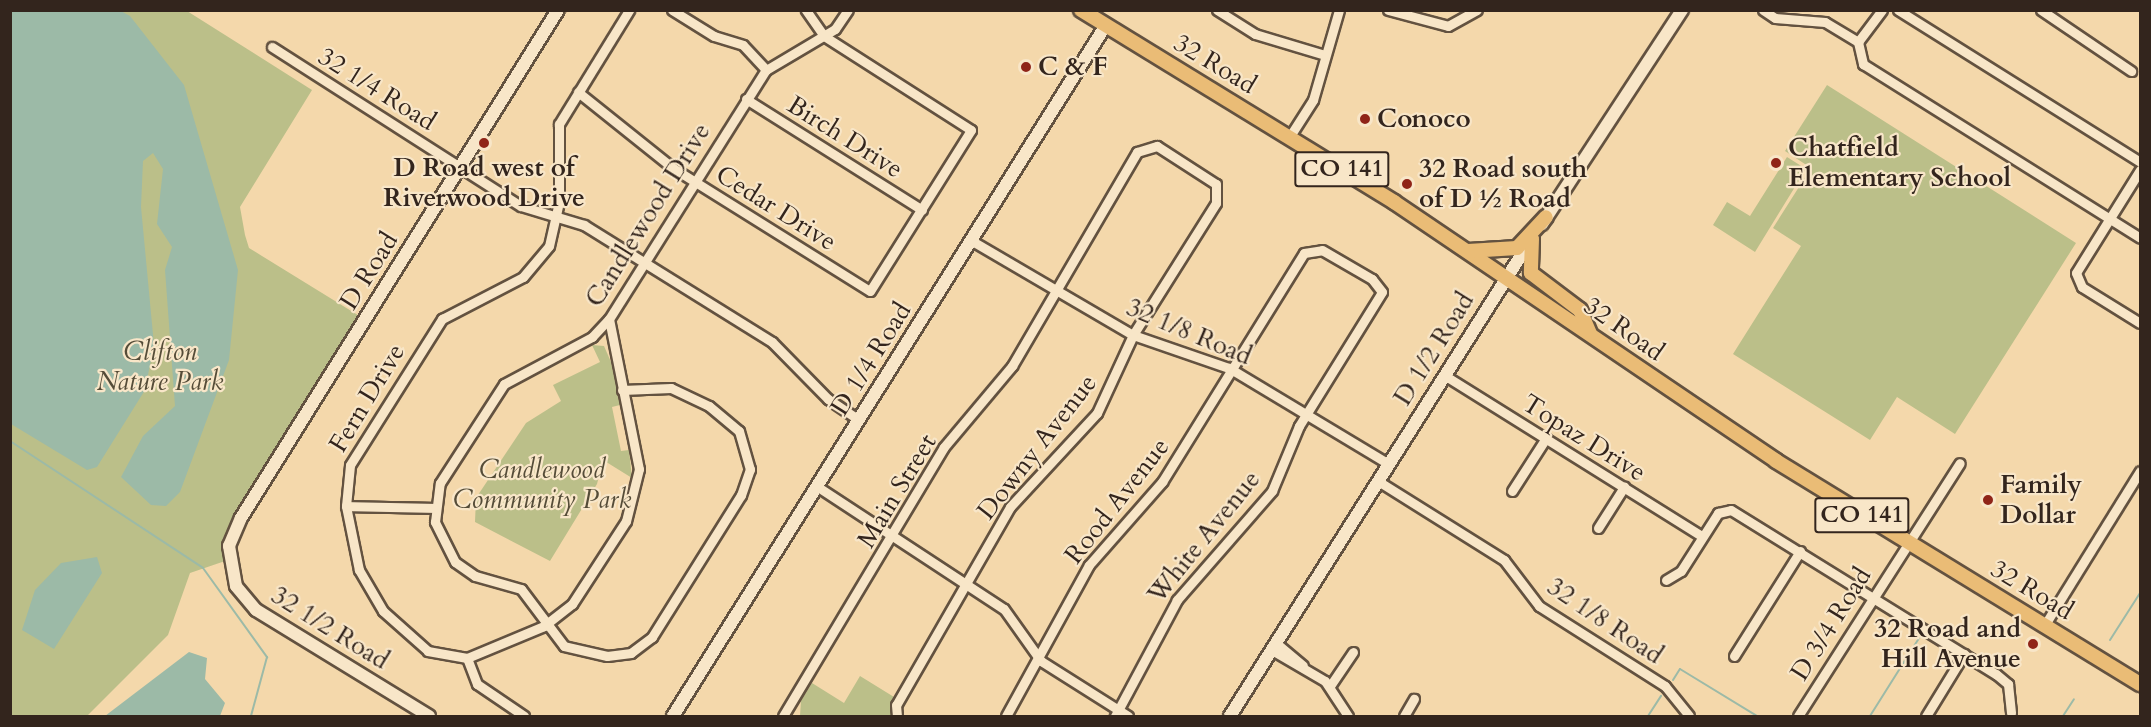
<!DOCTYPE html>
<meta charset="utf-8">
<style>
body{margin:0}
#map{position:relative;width:2151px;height:727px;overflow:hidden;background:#f4d8ab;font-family:Cardo,serif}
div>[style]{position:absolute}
.green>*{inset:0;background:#bbbf89}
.water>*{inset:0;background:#9cbaa7}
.stream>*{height:2px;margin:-1px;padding:0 1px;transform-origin:1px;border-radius:1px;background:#9cbaa7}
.roads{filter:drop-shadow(2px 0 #635240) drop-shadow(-2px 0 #635240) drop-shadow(0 2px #635240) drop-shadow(0 -2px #635240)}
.street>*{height:9px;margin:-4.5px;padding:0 4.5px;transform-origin:4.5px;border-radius:4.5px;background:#f8e6c8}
.secondary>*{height:12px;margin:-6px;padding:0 6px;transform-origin:6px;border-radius:6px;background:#f8e6c8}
.primary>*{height:14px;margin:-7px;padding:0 7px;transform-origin:7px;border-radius:7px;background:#eabc76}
.dots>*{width:16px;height:16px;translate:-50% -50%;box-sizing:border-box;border:3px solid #f8e6c8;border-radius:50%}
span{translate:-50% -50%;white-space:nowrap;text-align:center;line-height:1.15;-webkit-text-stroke:4.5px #f8e6c8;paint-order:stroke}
.shield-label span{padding:2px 4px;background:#f8e6c8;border:2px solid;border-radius:4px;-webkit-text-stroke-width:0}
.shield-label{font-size:24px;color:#33251d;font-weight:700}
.street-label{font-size:26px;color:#33251d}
.poi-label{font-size:26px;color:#33251d;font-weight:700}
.left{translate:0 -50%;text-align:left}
.right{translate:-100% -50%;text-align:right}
.park-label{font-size:26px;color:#554c38;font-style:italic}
.frame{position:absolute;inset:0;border:12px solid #33251d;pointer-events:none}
</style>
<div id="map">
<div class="green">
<i style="clip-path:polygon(10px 11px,187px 11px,312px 90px,240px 207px,245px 235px,249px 248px,361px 317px,241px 518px,228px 560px,190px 573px,168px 635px,87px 716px,11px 716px)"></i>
<i style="clip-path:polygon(1827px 85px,2076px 243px,1955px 434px,1897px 397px,1870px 440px,1733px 354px,1801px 246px,1773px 228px,1811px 168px,1785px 151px)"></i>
<i style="clip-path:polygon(1787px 157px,1806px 169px,1755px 252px,1713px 225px,1727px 202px,1750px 216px)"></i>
<i style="clip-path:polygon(592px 345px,604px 346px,611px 362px,620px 405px,612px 407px,621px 451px,629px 450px,632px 478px,603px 460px,597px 484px,550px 561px,475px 522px,476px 498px,526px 423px,561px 401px,553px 385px,600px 362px)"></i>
<i style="clip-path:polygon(860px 676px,894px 697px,892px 716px,800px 716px,801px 701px,812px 683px,844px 703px)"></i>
</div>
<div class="water">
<i style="clip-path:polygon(119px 10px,130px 16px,184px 85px,238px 270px,229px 360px,180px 492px,166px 506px,151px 505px,121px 477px,143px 436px,175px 406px,165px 270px,172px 247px,157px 224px,163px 169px,153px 153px,143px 161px,141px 207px,154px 345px,145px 390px,97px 467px,87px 470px,11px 424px,11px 11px)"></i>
<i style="clip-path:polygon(97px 557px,102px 573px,54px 649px,22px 630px,35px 590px,61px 563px)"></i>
<i style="clip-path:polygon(189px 652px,207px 658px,205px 679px,225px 703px,220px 716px,105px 716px)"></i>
</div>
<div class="stream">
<i style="left:10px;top:441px;width:231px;rotate:33.3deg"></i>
<i style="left:203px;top:568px;width:110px;rotate:54.3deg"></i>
<i style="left:267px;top:657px;width:61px;rotate:105.2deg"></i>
<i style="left:2110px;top:640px;width:56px;rotate:-57.4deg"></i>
<i style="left:1673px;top:680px;width:13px;rotate:-58deg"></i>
<i style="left:1680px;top:669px;width:90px;rotate:31.4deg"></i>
<i style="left:1648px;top:716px;width:24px;rotate:-57deg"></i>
<i style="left:1870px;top:716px;width:96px;rotate:-57.8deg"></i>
<i style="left:2063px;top:716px;width:20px;rotate:-57deg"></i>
</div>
<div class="roads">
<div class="street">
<i style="left:672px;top:10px;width:49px;rotate:31.8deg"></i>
<i style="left:714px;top:36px;width:30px;rotate:17deg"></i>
<i style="left:743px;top:45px;width:34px;rotate:47deg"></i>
<i style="left:1217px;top:10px;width:45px;rotate:32.3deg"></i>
<i style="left:1255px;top:34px;width:73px;rotate:16.7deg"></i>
<i style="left:1388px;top:10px;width:62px;rotate:14.9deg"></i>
<i style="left:1448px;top:26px;width:33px;rotate:-29deg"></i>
<i style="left:1763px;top:10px;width:14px;rotate:34deg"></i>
<i style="left:1775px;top:18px;width:50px;rotate:4.6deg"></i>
<i style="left:1825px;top:22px;width:39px;rotate:31deg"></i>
<i style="left:1882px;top:10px;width:40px;rotate:127deg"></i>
<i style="left:1858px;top:42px;width:23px;rotate:77deg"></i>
<i style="left:1863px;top:64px;width:327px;rotate:32.1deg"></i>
<i style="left:1898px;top:10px;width:286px;rotate:32.1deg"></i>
<i style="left:2041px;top:10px;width:109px;rotate:34.1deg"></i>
<i style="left:272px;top:47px;width:295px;rotate:32.6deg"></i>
<i style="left:521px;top:206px;width:66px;rotate:16.8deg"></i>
<i style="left:584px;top:225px;width:221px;rotate:31.9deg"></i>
<i style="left:772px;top:342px;width:80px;rotate:45.5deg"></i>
<i style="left:828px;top:399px;width:37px;rotate:34deg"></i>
<i style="left:578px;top:92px;width:122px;rotate:38.7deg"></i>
<i style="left:673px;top:168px;width:232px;rotate:32deg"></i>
<i style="left:870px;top:291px;width:190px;rotate:-57.9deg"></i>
<i style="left:971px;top:130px;width:174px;rotate:-147.4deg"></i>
<i style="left:824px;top:36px;width:32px;rotate:-125deg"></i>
<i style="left:746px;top:99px;width:208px;rotate:32.2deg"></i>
<i style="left:1290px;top:136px;width:43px;rotate:-57.4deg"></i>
<i style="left:1313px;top:100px;width:94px;rotate:-73.9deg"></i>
<i style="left:2140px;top:170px;width:121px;rotate:121.9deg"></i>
<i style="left:2076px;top:273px;width:15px;rotate:67deg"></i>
<i style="left:2082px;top:287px;width:68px;rotate:31.8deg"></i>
<i style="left:972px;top:241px;width:186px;rotate:30.3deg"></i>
<i style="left:1133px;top:335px;width:102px;rotate:19deg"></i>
<i style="left:1229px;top:368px;width:187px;rotate:31deg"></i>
<i style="left:609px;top:319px;width:153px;rotate:78.7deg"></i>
<i style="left:639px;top:469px;width:54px;rotate:104deg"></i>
<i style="left:626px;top:521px;width:99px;rotate:123deg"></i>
<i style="left:572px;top:604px;width:36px;rotate:142deg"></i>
<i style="left:544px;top:626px;width:83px;rotate:157.4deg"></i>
<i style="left:467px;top:658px;width:40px;rotate:-170deg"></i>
<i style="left:428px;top:651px;width:60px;rotate:-138.4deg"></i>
<i style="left:383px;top:611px;width:48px;rotate:-120.3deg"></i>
<i style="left:359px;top:570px;width:65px;rotate:-101.5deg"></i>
<i style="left:346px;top:506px;width:41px;rotate:-84.4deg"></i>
<i style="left:350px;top:465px;width:173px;rotate:-57.8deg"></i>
<i style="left:442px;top:319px;width:91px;rotate:-27.4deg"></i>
<i style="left:523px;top:277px;width:40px;rotate:-50deg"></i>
<i style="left:549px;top:246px;width:45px;rotate:-77.2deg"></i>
<i style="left:559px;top:202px;width:78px;rotate:-90deg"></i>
<i style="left:559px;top:124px;width:134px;rotate:-58.4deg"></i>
<i style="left:1444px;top:375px;width:304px;rotate:32deg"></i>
<i style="left:622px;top:390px;width:49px;rotate:-2.3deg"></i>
<i style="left:671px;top:388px;width:42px;rotate:25.3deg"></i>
<i style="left:709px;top:406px;width:39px;rotate:40deg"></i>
<i style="left:739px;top:431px;width:40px;rotate:74deg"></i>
<i style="left:750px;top:469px;width:28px;rotate:109deg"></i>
<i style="left:741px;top:495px;width:168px;rotate:122.1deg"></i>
<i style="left:652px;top:637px;width:26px;rotate:143deg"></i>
<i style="left:631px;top:653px;width:24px;rotate:173deg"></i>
<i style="left:607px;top:656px;width:44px;rotate:-166.9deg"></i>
<i style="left:564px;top:646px;width:71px;rotate:-127deg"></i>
<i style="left:521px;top:589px;width:48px;rotate:-164.2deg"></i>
<i style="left:475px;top:576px;width:24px;rotate:-145deg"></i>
<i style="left:455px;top:562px;width:45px;rotate:-116.6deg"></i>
<i style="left:435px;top:522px;width:39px;rotate:-83deg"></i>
<i style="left:440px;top:483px;width:118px;rotate:-57.1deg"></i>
<i style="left:504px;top:384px;width:100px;rotate:-28.1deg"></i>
<i style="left:592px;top:337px;width:25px;rotate:-47deg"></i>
<i style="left:609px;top:319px;width:294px;rotate:-57.8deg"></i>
<i style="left:766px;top:70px;width:80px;rotate:-30.7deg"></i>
<i style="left:835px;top:29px;width:23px;rotate:-56deg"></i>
<i style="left:1378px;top:481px;width:149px;rotate:32.1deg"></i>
<i style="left:1504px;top:560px;width:58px;rotate:52.7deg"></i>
<i style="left:1539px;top:606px;width:149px;rotate:32.4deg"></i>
<i style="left:1665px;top:686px;width:38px;rotate:51deg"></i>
<i style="left:818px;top:487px;width:222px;rotate:33.3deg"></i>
<i style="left:1004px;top:609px;width:64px;rotate:54.6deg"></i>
<i style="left:1041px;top:661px;width:103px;rotate:32.3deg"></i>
<i style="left:1512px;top:491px;width:63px;rotate:-57.3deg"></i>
<i style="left:346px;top:506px;width:87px;rotate:1.3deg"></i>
<i style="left:1598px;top:528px;width:49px;rotate:-57.6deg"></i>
<i style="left:1666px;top:580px;width:17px;rotate:-31deg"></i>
<i style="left:1681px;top:571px;width:69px;rotate:-57.5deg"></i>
<i style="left:1718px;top:513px;width:13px;rotate:-13deg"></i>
<i style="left:1731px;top:510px;width:312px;rotate:31.8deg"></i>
<i style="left:1996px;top:674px;width:16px;rotate:40deg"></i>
<i style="left:2008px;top:684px;width:29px;rotate:84deg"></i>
<i style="left:2044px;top:626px;width:182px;rotate:-58.2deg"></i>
<i style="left:1276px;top:643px;width:35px;rotate:40deg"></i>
<i style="left:1272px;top:650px;width:61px;rotate:30.3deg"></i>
<i style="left:1325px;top:681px;width:42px;rotate:56.7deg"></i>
<i style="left:1734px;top:656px;width:124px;rotate:-57.8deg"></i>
<i style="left:467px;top:658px;width:28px;rotate:69deg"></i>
<i style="left:477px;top:684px;width:57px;rotate:34.2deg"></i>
<i style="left:1330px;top:686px;width:41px;rotate:-55.9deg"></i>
<i style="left:783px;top:716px;width:313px;rotate:-59.1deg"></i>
<i style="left:944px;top:447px;width:106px;rotate:-50deg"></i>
<i style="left:1012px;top:366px;width:248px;rotate:-59.7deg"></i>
<i style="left:1137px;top:152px;width:21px;rotate:-17deg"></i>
<i style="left:1157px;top:146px;width:70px;rotate:32.8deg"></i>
<i style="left:1216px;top:184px;width:19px;rotate:90deg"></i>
<i style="left:1216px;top:203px;width:156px;rotate:122.2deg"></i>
<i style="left:1133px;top:335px;width:86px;rotate:114.8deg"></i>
<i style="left:1097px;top:413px;width:128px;rotate:132.8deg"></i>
<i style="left:1010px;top:507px;width:228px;rotate:119.9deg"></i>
<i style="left:896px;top:705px;width:11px;rotate:85deg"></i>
<i style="left:1006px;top:716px;width:172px;rotate:-61.2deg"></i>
<i style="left:1089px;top:565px;width:111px;rotate:-48.7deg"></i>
<i style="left:1162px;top:482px;width:269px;rotate:-58.2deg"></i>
<i style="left:1304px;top:253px;width:18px;rotate:-9deg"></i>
<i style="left:1322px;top:250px;width:58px;rotate:30.1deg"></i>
<i style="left:1372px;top:279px;width:16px;rotate:52deg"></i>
<i style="left:1382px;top:292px;width:158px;rotate:121.8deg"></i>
<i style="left:1299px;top:426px;width:70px;rotate:112.6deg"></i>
<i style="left:1272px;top:491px;width:145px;rotate:131.1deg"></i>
<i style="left:1177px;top:600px;width:132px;rotate:118.1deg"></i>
<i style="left:1404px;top:716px;width:20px;rotate:-60deg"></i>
<i style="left:1798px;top:716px;width:300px;rotate:-57.4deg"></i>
<i style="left:1926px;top:716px;width:73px;rotate:-58.5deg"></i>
</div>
<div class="secondary">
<i style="left:1542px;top:224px;width:256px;rotate:-56.8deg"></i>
<i style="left:429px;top:716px;width:203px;rotate:-148.5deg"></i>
<i style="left:256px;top:610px;width:31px;rotate:-130deg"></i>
<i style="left:236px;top:586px;width:41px;rotate:-99.9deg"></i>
<i style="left:229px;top:546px;width:30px;rotate:-67deg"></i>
<i style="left:241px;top:518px;width:599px;rotate:-58.04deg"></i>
<i style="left:673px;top:716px;width:815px;rotate:-57.93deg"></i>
<i style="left:1230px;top:716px;width:565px;rotate:-57.72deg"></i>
</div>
<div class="primary">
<i style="left:1081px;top:10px;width:367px;rotate:31.5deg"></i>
<i style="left:1394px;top:202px;width:462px;rotate:34.1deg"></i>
<i style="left:1776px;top:461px;width:427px;rotate:31.5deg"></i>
<i style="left:1532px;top:239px;width:34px;rotate:92deg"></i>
<i style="left:1531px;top:273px;width:61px;rotate:37.1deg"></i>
<i style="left:1580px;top:310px;width:26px;rotate:67deg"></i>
<i style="left:1468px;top:251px;width:49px;rotate:-3.5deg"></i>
<i style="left:1517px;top:248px;width:42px;rotate:-46.9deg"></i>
</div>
</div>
<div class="dots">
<i style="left:1026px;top:67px;background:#8f2418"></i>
<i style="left:1365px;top:119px;background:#8f2418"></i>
<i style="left:484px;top:143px;background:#8f2418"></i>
<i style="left:1776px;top:163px;background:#8f2418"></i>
<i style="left:1407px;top:184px;background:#8f2418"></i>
<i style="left:1988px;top:500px;background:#8f2418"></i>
<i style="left:2033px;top:644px;background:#8f2418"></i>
</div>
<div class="shield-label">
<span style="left:1342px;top:169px">CO 141</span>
<span style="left:1862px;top:515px">CO 141</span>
</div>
<div class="street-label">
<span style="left:1215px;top:64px;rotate:31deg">32 Road</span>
<span style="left:377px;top:89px;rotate:32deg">32 1/4 Road</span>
<span style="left:845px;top:137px;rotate:32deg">Birch Drive</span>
<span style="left:776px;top:208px;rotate:32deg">Cedar Drive</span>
<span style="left:648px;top:215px;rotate:-58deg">Candlewood Drive</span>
<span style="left:369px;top:271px;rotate:-58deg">D Road</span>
<span style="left:1624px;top:329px;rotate:35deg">32 Road</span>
<span style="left:1189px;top:332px;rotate:23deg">32 1/8 Road</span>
<span style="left:1434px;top:349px;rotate:-58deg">D 1/2 Road</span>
<span style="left:871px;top:359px;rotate:-58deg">D 1/4 Road</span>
<span style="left:367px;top:398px;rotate:-59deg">Fern Drive</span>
<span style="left:1584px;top:438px;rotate:32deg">Topaz Drive</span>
<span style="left:1037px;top:447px;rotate:-52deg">Downy Avenue</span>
<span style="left:897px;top:491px;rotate:-59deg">Main Street</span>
<span style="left:1117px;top:501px;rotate:-52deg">Rood Avenue</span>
<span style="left:1204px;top:537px;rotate:-51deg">White Avenue</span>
<span style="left:2032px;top:590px;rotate:31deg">32 Road</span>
<span style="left:1605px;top:621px;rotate:34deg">32 1/8 Road</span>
<span style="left:1831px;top:624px;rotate:-58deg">D 3/4 Road</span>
<span style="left:330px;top:628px;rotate:32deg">32 1/2 Road</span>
</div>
<div class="poi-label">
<span class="left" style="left:1038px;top:67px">C &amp; F</span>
<span class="left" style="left:1377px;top:119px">Conoco</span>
<span class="left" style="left:1788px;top:163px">Chatfield<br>Elementary School</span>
<span style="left:484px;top:183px">D Road west of<br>Riverwood Drive</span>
<span class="left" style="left:1419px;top:184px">32 Road south<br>of D ½ Road</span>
<span class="left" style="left:2000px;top:500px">Family<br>Dollar</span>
<span class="right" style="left:2021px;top:644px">32 Road and<br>Hill Avenue</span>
</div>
<div class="park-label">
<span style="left:160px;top:367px">Clifton<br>Nature Park</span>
<span style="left:542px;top:485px">Candlewood<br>Community Park</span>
</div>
<div class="frame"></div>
</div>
